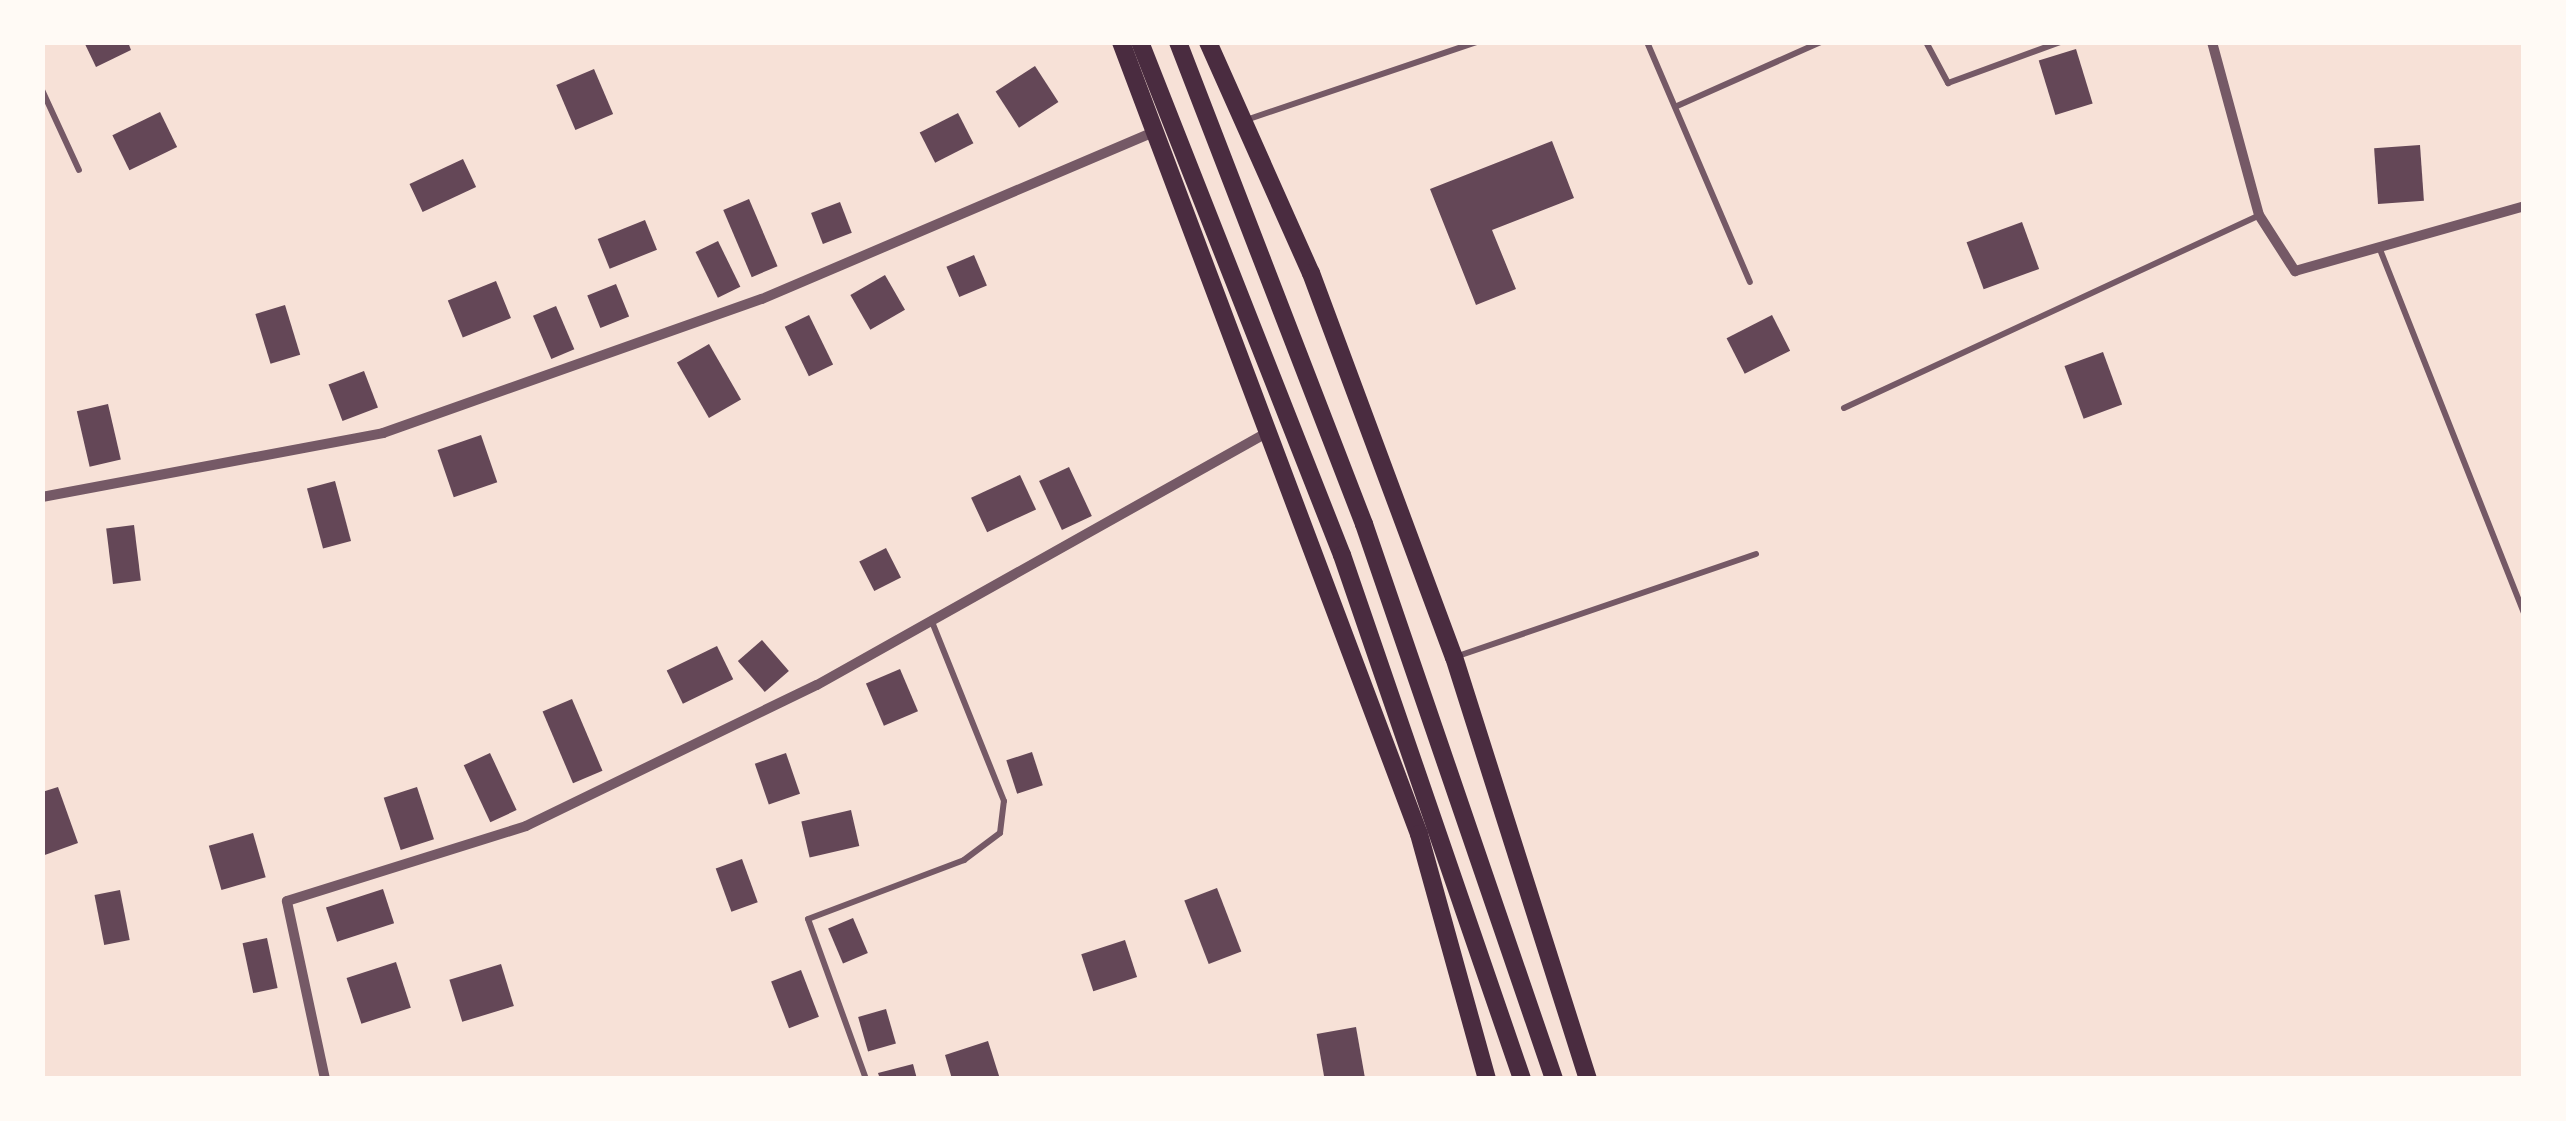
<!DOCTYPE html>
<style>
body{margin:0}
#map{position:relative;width:2566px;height:1121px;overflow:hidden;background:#f7e1d7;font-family:"Fira Sans Condensed",sans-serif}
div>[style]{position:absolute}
.building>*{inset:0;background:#644757;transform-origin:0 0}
.service>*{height:6px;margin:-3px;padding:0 3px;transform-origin:3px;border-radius:3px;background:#755966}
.minor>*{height:10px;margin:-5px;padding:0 5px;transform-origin:5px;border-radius:5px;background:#755966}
.trunk>*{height:18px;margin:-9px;padding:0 9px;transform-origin:9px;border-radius:9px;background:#4a2c40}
span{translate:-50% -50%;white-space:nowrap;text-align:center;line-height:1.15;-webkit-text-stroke:12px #fffaf5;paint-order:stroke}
.frame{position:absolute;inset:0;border:45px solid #fffaf5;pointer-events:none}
</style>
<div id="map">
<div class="building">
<i style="clip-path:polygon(84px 42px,128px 42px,131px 50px,96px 67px)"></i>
<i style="left:2076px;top:49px;width:57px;height:39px;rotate:73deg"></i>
<i style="left:1035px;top:66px;width:43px;height:47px;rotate:57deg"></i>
<i style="left:594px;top:69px;width:49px;height:41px;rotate:67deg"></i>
<i style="left:160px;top:112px;width:39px;height:53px;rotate:64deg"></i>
<i style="left:958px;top:113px;width:34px;height:43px;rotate:63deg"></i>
<i style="clip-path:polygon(1552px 141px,1574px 198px,1492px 230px,1516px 289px,1476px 305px,1430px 189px)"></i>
<i style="left:2420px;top:145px;width:56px;height:46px;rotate:86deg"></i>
<i style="left:463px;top:159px;width:31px;height:59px;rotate:65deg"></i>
<i style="left:749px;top:199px;width:73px;height:28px;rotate:67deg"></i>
<i style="left:840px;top:202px;width:33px;height:31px;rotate:69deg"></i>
<i style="left:645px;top:220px;width:32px;height:51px;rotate:68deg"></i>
<i style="left:2022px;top:222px;width:50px;height:59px;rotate:70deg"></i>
<i style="left:718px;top:241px;width:51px;height:25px;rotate:64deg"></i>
<i style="left:974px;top:255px;width:33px;height:30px;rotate:67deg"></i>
<i style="left:885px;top:275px;width:40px;height:40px;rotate:60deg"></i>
<i style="left:496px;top:281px;width:40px;height:52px;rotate:68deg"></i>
<i style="left:616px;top:284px;width:35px;height:31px;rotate:68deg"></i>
<i style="left:285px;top:305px;width:52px;height:31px;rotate:73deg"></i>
<i style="left:556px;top:306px;width:47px;height:25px;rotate:67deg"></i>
<i style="left:809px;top:315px;width:55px;height:27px;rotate:64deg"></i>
<i style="left:1772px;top:315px;width:40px;height:51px;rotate:63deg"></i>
<i style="left:709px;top:344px;width:64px;height:37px;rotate:60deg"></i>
<i style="left:2103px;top:352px;width:56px;height:41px;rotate:70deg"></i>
<i style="left:364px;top:371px;width:39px;height:38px;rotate:69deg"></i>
<i style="left:108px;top:404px;width:57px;height:32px;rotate:77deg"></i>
<i style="left:481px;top:435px;width:50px;height:46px;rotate:71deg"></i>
<i style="left:1069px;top:467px;width:54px;height:33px;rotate:65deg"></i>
<i style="left:1020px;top:475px;width:38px;height:54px;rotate:65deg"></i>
<i style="left:335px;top:481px;width:62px;height:29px;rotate:75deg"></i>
<i style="left:134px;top:525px;width:56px;height:28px;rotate:83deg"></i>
<i style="left:886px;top:548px;width:33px;height:30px;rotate:63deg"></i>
<i style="left:762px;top:640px;width:41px;height:32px;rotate:49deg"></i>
<i style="left:717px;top:646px;width:37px;height:56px;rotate:64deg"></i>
<i style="left:900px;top:669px;width:46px;height:37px;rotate:67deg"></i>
<i style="left:572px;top:699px;width:78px;height:32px;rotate:67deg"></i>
<i style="left:1032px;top:752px;width:35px;height:27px;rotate:72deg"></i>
<i style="left:490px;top:753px;width:63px;height:29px;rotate:65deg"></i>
<i style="left:786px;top:753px;width:43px;height:33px;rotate:71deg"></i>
<i style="clip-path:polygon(58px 787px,78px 843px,42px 856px,42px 792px)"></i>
<i style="left:417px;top:787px;width:55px;height:35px;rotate:72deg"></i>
<i style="left:851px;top:810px;width:37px;height:51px;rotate:77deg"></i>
<i style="left:253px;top:833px;width:46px;height:46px;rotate:74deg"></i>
<i style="left:742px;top:859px;width:46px;height:28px;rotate:70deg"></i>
<i style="left:1217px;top:888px;width:68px;height:35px;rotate:69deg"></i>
<i style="left:383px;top:889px;width:36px;height:60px;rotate:72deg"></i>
<i style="left:120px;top:890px;width:51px;height:26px;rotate:79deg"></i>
<i style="left:853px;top:918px;width:38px;height:27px;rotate:67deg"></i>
<i style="left:267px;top:938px;width:51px;height:25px;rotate:78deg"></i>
<i style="left:1125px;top:940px;width:39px;height:46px;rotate:72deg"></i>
<i style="left:396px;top:962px;width:48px;height:52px;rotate:72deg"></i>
<i style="left:501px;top:964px;width:44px;height:54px;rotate:73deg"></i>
<i style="left:801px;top:970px;width:50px;height:32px;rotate:69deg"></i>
<i style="left:886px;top:1009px;width:36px;height:29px;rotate:74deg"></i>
<i style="left:1356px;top:1027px;width:52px;height:40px;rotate:80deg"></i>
<i style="clip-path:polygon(988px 1041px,1000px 1079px,952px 1079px,945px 1055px)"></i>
<i style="clip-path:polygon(913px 1064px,917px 1079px,880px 1079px,878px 1073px)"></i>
</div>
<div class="service">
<i style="left:1647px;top:42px;width:261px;rotate:66.8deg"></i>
<i style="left:1926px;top:42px;width:47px;rotate:61.8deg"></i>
<i style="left:1948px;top:83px;width:119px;rotate:-20.1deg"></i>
<i style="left:42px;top:90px;width:88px;rotate:65.2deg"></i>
<i style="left:1677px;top:106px;width:158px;rotate:-24deg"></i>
<i style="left:1246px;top:120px;width:243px;rotate:-18.7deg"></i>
<i style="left:2379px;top:247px;width:395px;rotate:68.4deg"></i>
<i style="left:1844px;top:408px;width:458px;rotate:-24.9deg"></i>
<i style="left:1458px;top:656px;width:315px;rotate:-18.9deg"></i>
<i style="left:866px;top:1079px;width:170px;rotate:-109.9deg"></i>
<i style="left:808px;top:919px;width:167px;rotate:-20.7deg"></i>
<i style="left:964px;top:860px;width:45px;rotate:-36.9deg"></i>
<i style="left:1000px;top:833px;width:32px;rotate:-83deg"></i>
<i style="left:1004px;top:801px;width:193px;rotate:-111.9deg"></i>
</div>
<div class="minor">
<i style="left:2212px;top:42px;width:179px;rotate:74.8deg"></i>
<i style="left:2259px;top:215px;width:67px;rotate:57.3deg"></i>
<i style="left:2295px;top:271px;width:238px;rotate:-15.8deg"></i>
<i style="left:42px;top:497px;width:347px;rotate:-10.6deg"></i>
<i style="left:383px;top:433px;width:402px;rotate:-19.5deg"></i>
<i style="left:762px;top:299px;width:423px;rotate:-23.1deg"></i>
<i style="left:325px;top:1079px;width:182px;rotate:-102.1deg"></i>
<i style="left:287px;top:901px;width:250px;rotate:-17.4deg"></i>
<i style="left:526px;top:826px;width:323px;rotate:-25.9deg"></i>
<i style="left:817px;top:685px;width:517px;rotate:-29.29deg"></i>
</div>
<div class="trunk">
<i style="left:1121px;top:42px;width:846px;rotate:69.38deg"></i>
<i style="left:1419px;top:834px;width:254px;rotate:74.5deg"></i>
<i style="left:1140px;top:42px;width:551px;rotate:68.51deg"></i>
<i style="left:1342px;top:555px;width:554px;rotate:71.04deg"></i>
<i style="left:1178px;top:42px;width:517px;rotate:68.9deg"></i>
<i style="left:1364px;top:524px;width:587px;rotate:71.1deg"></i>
<i style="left:1208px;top:42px;width:253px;rotate:66deg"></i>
<i style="left:1311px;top:273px;width:410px;rotate:69.6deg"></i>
<i style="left:1454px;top:657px;width:443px;rotate:72.4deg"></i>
</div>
<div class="frame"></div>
</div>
